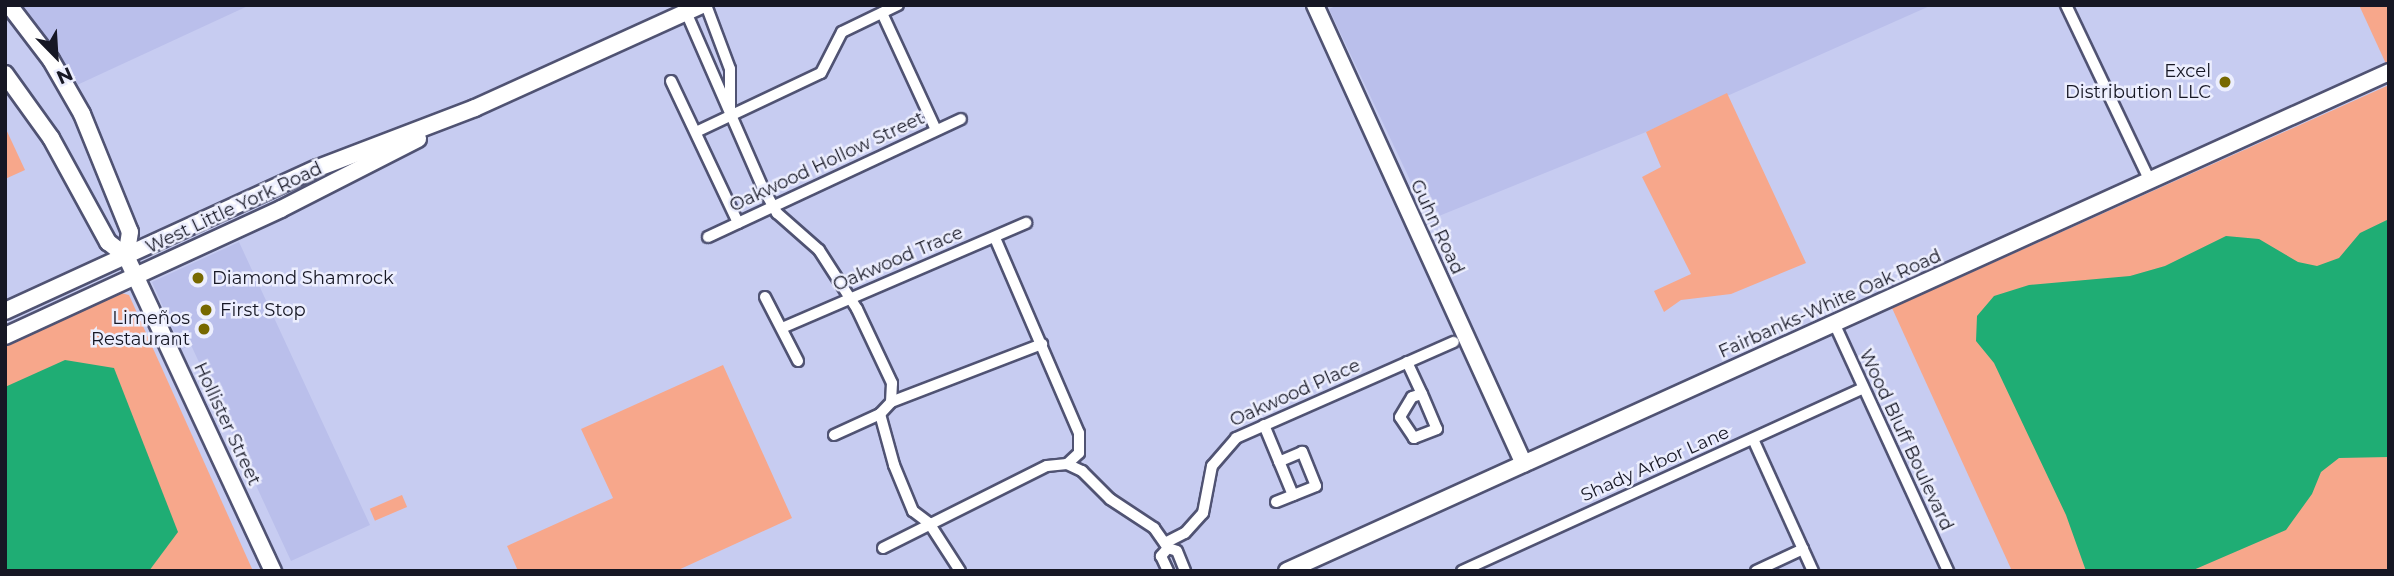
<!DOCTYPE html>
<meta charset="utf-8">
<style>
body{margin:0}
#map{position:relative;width:2394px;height:576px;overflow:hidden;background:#c7ccf1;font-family:Montserrat,sans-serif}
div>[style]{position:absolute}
.built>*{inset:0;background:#babfeb}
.green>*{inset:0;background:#f7a78b;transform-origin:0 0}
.water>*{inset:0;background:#1fad74}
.roads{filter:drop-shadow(2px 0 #505373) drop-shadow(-2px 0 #505373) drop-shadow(0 2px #505373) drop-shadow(0 -2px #505373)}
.street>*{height:10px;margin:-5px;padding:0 5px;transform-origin:5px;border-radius:5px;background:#fff}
.secondary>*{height:16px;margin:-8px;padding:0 8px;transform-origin:8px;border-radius:8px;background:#fff}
.dots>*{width:19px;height:19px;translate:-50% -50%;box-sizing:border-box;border:4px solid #eceefe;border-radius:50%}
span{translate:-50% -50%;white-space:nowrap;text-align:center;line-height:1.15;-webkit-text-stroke:5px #eceefe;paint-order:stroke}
.poi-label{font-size:18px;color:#161724}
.right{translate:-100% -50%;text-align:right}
.left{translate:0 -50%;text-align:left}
.street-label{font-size:18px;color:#161724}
.frame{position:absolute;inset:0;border:7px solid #161724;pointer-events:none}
.north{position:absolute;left:21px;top:21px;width:70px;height:70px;-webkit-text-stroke:5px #eceefe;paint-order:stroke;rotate:156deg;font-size:19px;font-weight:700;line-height:28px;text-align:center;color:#161724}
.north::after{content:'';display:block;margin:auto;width:24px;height:32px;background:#161724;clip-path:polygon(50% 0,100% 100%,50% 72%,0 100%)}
</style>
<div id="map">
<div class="built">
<i style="clip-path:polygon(20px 5px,250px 5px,77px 85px)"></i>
<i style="clip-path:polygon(1338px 5px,1932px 5px,1646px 132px,1429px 220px,1329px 9px)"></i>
<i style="clip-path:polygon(239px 242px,370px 525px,291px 561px,191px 345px,182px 349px,152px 282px)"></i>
</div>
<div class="green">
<i style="clip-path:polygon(2359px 5px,2389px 5px,2389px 65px,2387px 66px)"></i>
<i style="clip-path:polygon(2389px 85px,2389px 571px,2012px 571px,1892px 308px)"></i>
<i style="clip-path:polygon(1727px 93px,1806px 263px,1731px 294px,1681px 300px,1664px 312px,1654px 291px,1691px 274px,1642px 177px,1661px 167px,1646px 132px)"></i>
<i style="clip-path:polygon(5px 127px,25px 170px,5px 179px)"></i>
<i style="clip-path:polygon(121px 293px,129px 295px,253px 571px,5px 571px,5px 345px)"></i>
<i style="clip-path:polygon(723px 365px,792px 518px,676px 571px,518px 571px,507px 546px,613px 498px,581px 429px)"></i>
<i style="left:402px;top:495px;width:13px;height:35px;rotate:67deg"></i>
</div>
<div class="water">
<i style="clip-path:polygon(2389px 219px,2389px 457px,2339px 458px,2321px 472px,2312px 494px,2286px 530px,2191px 571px,2086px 571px,2066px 515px,1994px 363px,1976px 341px,1977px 316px,1994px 296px,2029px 285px,2130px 276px,2165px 266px,2226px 236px,2259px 239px,2298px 262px,2317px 266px,2339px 258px,2360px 233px)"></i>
<i style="clip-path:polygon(65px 360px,114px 368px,178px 532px,149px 571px,5px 571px,5px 387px)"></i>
</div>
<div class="roads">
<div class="street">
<i style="left:706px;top:5px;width:68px;rotate:69.4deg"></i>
<i style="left:730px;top:69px;width:44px;rotate:90deg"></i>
<i style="left:2066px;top:5px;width:195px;rotate:64.5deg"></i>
<i style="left:686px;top:12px;width:192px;rotate:66.4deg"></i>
<i style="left:763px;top:188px;width:29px;rotate:61deg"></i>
<i style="left:777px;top:213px;width:56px;rotate:41.4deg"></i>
<i style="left:819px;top:250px;width:70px;rotate:57.2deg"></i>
<i style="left:857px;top:309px;width:82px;rotate:64.7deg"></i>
<i style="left:892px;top:383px;width:19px;rotate:93deg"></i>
<i style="left:882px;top:13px;width:129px;rotate:65.2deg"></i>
<i style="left:671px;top:81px;width:157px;rotate:64.7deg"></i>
<i style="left:696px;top:132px;width:138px;rotate:-25.3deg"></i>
<i style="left:821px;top:73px;width:46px;rotate:-62.9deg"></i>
<i style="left:842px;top:32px;width:62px;rotate:-25.7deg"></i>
<i style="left:708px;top:237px;width:279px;rotate:-25deg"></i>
<i style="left:995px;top:238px;width:212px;rotate:66.7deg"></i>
<i style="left:1079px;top:433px;width:20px;rotate:90deg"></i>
<i style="left:1079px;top:453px;width:16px;rotate:137deg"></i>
<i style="left:765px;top:297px;width:72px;rotate:62.7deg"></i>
<i style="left:1834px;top:323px;width:273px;rotate:65.3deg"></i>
<i style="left:782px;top:328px;width:266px;rotate:-23.3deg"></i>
<i style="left:1407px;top:362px;width:35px;rotate:65deg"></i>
<i style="left:1422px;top:394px;width:38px;rotate:67deg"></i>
<i style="left:1437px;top:429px;width:25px;rotate:159deg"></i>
<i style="left:1414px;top:438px;width:25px;rotate:-124deg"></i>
<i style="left:1400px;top:417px;width:23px;rotate:-59deg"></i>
<i style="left:1412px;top:397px;width:10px;rotate:-17deg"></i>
<i style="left:880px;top:414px;width:53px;rotate:74.6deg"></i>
<i style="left:894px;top:465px;width:50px;rotate:67.6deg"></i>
<i style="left:913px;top:511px;width:20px;rotate:37deg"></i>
<i style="left:929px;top:523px;width:57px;rotate:57.1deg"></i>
<i style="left:1264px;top:425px;width:76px;rotate:67.5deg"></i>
<i style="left:834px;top:435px;width:51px;rotate:-24.5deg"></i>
<i style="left:880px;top:414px;width:16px;rotate:-47deg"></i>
<i style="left:891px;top:402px;width:162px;rotate:-21deg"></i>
<i style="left:1753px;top:439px;width:145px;rotate:65.6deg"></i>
<i style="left:1276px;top:502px;width:43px;rotate:-21.8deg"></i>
<i style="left:1316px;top:486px;width:37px;rotate:-112deg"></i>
<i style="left:1302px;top:452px;width:25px;rotate:157deg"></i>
<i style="left:1165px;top:543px;width:22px;rotate:-27deg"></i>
<i style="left:1185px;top:533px;width:27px;rotate:-48deg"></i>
<i style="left:1203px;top:513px;width:48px;rotate:-79.2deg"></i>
<i style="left:1212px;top:466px;width:37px;rotate:-49deg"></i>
<i style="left:1236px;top:438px;width:238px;rotate:-23.8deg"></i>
<i style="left:883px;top:548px;width:183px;rotate:-26.6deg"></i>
<i style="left:1047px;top:466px;width:20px;rotate:-6deg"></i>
<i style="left:1067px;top:464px;width:17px;rotate:25deg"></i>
<i style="left:1082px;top:471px;width:40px;rotate:45deg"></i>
<i style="left:1110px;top:499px;width:53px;rotate:33.4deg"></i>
<i style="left:1154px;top:528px;width:24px;rotate:55deg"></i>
<i style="left:1168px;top:548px;width:9px;rotate:18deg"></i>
<i style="left:1177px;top:551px;width:22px;rotate:68deg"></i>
<i style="left:1168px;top:548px;width:11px;rotate:131deg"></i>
<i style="left:1161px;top:556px;width:17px;rotate:65deg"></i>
<i style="left:1462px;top:571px;width:441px;rotate:-24.5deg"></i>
<i style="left:1756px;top:571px;width:52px;rotate:-25.1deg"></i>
</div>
<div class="secondary">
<i style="left:9px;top:5px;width:69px;rotate:52.6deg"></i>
<i style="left:51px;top:60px;width:62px;rotate:60.1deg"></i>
<i style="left:82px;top:114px;width:127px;rotate:67.9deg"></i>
<i style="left:130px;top:232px;width:24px;rotate:99deg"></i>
<i style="left:1315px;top:5px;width:504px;rotate:65.52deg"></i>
<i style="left:5px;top:74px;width:79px;rotate:54.3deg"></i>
<i style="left:51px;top:138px;width:119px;rotate:61.3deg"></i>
<i style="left:108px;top:242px;width:23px;rotate:38deg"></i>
<i style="left:126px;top:256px;width:348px;rotate:65deg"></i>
<i style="left:5px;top:311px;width:344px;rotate:-24.6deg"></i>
<i style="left:318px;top:168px;width:168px;rotate:-20.9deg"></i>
<i style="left:475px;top:108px;width:249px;rotate:-24.4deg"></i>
<i style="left:5px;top:336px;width:304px;rotate:-24.7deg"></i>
<i style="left:281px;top:209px;width:154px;rotate:-27.1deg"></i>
<i style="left:1287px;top:571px;width:1210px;rotate:-24.36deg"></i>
</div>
</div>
<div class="dots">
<i style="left:2225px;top:82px;background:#776800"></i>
<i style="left:198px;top:278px;background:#776800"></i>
<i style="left:206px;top:310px;background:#776800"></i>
<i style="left:204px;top:329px;background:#776800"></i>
</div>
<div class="poi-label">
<span class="right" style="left:2211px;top:82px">Excel<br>Distribution LLC</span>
<span class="left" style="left:212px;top:278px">Diamond Shamrock</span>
<span class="left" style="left:220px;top:310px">First Stop</span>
<span class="right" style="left:190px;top:329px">Limeños<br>Restaurant</span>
</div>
<div class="street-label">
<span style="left:827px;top:162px;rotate:-25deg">Oakwood Hollow Street</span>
<span style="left:234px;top:208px;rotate:-25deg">West Little York Road</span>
<span style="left:1437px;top:227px;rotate:65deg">Guhn Road</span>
<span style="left:898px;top:259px;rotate:-23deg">Oakwood Trace</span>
<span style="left:1830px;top:304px;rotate:-24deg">Fairbanks-White Oak Road</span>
<span style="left:1295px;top:393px;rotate:-24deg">Oakwood Place</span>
<span style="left:227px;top:424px;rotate:65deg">Hollister Street</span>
<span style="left:1906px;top:440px;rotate:65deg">Wood Bluff Boulevard</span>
<span style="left:1655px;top:464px;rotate:-24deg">Shady Arbor Lane</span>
</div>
<div class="frame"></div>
<div class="north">N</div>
</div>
